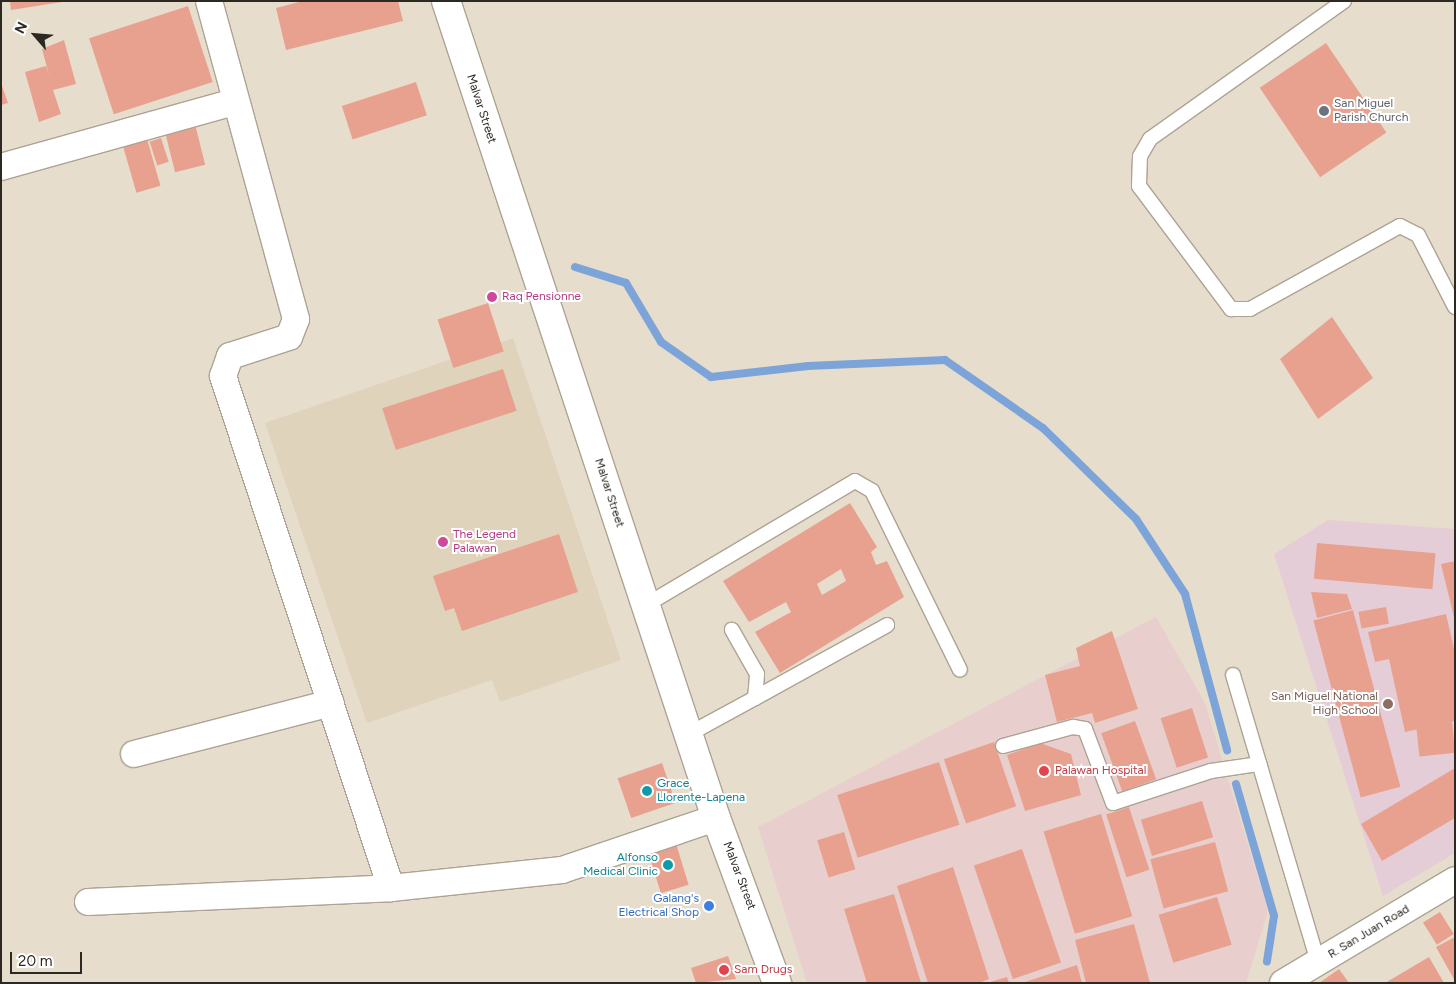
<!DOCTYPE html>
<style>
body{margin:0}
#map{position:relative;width:1456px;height:984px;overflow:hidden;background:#e7ddcd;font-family:Figtree,sans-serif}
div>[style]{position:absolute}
.built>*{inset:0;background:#e0d3bc}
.education>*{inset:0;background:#e5cdd8}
.medical>*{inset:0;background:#e8cecc}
.stream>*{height:8px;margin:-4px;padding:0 4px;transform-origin:4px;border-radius:4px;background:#7da4d9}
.building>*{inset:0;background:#e8a18e;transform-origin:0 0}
.roads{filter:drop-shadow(1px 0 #aca394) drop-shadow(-1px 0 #aca394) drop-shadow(0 1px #aca394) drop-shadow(0 -1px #aca394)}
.service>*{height:14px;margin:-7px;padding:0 7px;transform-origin:7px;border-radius:7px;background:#fff}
.minor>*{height:26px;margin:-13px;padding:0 13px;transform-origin:13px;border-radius:13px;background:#fff}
.secondary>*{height:28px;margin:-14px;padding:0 14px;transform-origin:14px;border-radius:14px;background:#fff}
.dots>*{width:14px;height:14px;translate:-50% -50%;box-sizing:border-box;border:2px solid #fff;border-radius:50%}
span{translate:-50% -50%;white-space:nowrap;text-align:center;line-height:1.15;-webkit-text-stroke:4px #fff;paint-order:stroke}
.worship-label{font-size:12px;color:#5b616d}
.left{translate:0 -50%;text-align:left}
.street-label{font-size:12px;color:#2c2923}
.hotel-label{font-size:12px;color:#b23c85}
.education-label{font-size:12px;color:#785e54}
.right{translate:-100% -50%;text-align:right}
.health-label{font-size:12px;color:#be3a42}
.culture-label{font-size:12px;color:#0d838f}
.shop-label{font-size:12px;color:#366cbe}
.frame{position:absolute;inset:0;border:2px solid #2c2923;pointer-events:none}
.north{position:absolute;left:10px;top:10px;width:50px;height:50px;-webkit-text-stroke:4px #fff;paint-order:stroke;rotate:297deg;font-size:14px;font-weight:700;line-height:20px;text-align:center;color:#2c2923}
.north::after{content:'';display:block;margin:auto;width:18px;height:22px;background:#2c2923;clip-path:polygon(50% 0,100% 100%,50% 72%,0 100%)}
.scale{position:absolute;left:10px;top:952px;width:72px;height:22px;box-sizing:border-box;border:2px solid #2c2923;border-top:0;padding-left:6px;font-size:15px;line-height:18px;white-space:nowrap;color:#2c2923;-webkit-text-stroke:4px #fff;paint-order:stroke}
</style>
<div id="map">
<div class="built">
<i style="clip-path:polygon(513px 338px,621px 660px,500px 702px,492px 680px,367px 723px,265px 423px)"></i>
</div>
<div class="education">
<i style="clip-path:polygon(1328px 520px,1455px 529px,1455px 853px,1383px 896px,1274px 554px)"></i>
</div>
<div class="medical">
<i style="clip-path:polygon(1156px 617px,1205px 703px,1268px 911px,1246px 983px,807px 983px,758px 827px)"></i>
</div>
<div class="stream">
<i style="left:575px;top:267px;width:53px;rotate:17.4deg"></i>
<i style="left:626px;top:283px;width:69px;rotate:59.3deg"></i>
<i style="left:661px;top:342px;width:61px;rotate:35deg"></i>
<i style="left:711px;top:377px;width:98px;rotate:-6.5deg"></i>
<i style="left:808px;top:366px;width:137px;rotate:-2.5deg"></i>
<i style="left:945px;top:360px;width:119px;rotate:34.8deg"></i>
<i style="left:1043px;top:428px;width:130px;rotate:44.4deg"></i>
<i style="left:1136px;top:519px;width:90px;rotate:56.8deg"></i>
<i style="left:1185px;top:594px;width:162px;rotate:74.9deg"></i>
<i style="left:1236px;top:784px;width:137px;rotate:73.9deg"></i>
<i style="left:1274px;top:916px;width:46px;rotate:98.8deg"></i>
</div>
<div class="building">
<i style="clip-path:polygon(10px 1px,62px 1px,62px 2px,11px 10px)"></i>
<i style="clip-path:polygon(303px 1px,398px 1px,403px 21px,286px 50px,276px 8px)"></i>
<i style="left:188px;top:6px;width:80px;height:104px;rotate:72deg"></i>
<i style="clip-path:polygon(64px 40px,76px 84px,53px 90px,61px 114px,39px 122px,25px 72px,46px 66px,49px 75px,42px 49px)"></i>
<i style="left:1326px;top:43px;width:108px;height:80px;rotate:56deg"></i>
<i style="left:416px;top:82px;width:35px;height:78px;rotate:72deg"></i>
<i style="clip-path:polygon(1px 83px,8px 103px,1px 105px)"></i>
<i style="left:195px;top:124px;width:42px;height:31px;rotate:76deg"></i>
<i style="left:145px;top:132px;width:56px;height:25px;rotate:74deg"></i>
<i style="left:161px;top:138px;width:25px;height:12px;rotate:72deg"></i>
<i style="left:488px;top:303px;width:51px;height:53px;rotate:72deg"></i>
<i style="clip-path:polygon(1332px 317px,1373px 378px,1318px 419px,1280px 359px)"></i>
<i style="left:503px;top:369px;width:44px;height:127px;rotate:72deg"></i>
<i style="clip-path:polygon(evenodd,850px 503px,877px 547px,871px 552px,876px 565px,887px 561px,904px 597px,780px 673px,755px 632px,791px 612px,786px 602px,749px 622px,723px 581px,850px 503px,841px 569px,846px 581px,822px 595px,817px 584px,841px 569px)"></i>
<i style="clip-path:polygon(559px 534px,578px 592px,462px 631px,454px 608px,445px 611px,433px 576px)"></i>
<i style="left:1317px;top:543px;width:119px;height:36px;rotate:5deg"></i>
<i style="clip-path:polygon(1455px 561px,1455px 617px,1454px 617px,1441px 564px)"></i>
<i style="clip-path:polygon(1311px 592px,1347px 594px,1352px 609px,1317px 618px)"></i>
<i style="left:1386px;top:607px;width:17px;height:28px;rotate:80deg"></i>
<i style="left:1353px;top:610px;width:183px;height:41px;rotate:75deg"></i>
<i style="clip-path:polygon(1446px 614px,1455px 653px,1455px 721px,1405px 732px,1389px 659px,1375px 662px,1368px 632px)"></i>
<i style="clip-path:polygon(1112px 631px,1138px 709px,1095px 723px,1092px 713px,1057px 722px,1045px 675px,1080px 666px,1076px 648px)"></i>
<i style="left:1192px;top:708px;width:52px;height:33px;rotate:72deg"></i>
<i style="left:1135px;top:721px;width:62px;height:36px;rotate:70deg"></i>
<i style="left:1452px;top:722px;width:31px;height:36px;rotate:84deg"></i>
<i style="left:994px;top:742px;width:68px;height:53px;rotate:71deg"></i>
<i style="clip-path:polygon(1040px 743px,1071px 754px,1081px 795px,1025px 811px,1007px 755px)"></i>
<i style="left:939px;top:762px;width:66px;height:107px;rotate:72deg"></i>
<i style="left:662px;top:763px;width:42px;height:47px;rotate:71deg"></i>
<i style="clip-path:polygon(1455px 768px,1455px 818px,1382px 861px,1361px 824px)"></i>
<i style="left:1202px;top:801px;width:38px;height:64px;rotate:73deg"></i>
<i style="left:1129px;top:807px;width:66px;height:24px;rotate:72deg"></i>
<i style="left:1101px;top:814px;width:107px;height:60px;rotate:73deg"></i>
<i style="left:844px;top:832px;width:39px;height:28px;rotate:73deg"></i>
<i style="left:674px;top:837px;width:50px;height:29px;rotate:73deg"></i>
<i style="left:1215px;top:842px;width:51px;height:67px;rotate:75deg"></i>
<i style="left:1022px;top:849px;width:120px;height:51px;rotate:71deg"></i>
<i style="clip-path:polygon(953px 867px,989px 979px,979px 983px,928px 983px,897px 886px)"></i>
<i style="clip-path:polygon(894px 894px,921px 983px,867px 983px,844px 909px)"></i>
<i style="left:1217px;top:897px;width:50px;height:61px;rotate:73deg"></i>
<i style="left:1440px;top:912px;width:26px;height:20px;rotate:58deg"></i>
<i style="clip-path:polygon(1134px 924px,1150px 983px,1086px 983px,1075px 940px)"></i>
<i style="clip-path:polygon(1455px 937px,1455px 981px,1436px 947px)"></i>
<i style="clip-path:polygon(728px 956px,736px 979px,696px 983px,691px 968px)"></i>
<i style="clip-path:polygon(1429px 957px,1444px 983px,1385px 983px)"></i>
<i style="clip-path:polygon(1077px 965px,1082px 983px,1025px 983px,1025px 982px)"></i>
<i style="clip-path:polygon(1339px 969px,1349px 983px,1319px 983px)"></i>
<i style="clip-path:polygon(1007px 977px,1009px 983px,990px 983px,990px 982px)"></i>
</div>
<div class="roads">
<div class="service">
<i style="left:1344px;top:1px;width:238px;rotate:144.6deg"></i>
<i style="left:1150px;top:139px;width:20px;rotate:120deg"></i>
<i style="left:1140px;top:156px;width:30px;rotate:92deg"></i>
<i style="left:1139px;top:186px;width:154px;rotate:53.2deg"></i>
<i style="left:1231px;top:309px;width:19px"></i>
<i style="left:1250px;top:309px;width:171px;rotate:-29deg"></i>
<i style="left:1400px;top:226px;width:20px;rotate:27deg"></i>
<i style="left:1418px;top:235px;width:81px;rotate:62.8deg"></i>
<i style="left:646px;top:605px;width:243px;rotate:-30.7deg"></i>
<i style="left:855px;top:481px;width:20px;rotate:30deg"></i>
<i style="left:872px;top:491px;width:199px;rotate:63.8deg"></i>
<i style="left:1233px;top:675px;width:299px;rotate:73.5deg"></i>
<i style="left:755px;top:698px;width:151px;rotate:-28.9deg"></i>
<i style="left:689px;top:734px;width:75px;rotate:-28.6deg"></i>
<i style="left:755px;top:698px;width:24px;rotate:-85deg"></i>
<i style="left:757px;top:674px;width:51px;rotate:-119.6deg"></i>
<i style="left:1003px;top:746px;width:73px;rotate:-15.2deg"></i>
<i style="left:1073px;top:727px;width:12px;rotate:9deg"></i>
<i style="left:1085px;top:729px;width:79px;rotate:69.3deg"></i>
<i style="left:1113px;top:803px;width:103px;rotate:-18.1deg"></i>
<i style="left:1211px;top:771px;width:49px;rotate:-8.3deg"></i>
</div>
<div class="minor">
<i style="left:209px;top:1px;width:330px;rotate:74.7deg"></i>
<i style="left:296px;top:319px;width:19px;rotate:111deg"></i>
<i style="left:289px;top:337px;width:62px;rotate:162.1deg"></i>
<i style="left:230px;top:356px;width:21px;rotate:109deg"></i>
<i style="left:223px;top:376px;width:539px;rotate:71.83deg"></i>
<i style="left:1px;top:167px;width:242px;rotate:-15.6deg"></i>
<i style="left:134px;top:754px;width:203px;rotate:-14.5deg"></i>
<i style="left:88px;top:902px;width:303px;rotate:-2.6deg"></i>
<i style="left:391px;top:888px;width:172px;rotate:-6deg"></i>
<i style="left:562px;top:870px;width:163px;rotate:-18.7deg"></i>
<i style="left:1283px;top:983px;width:200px;rotate:-30.9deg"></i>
</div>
<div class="secondary">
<i style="left:446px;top:1px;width:860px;rotate:71.71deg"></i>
<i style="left:716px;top:818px;width:176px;rotate:69.7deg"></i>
</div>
</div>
<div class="dots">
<i style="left:1324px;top:111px;background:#6b7280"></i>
<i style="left:492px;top:297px;background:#d1479c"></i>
<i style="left:443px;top:542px;background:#d1479c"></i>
<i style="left:1388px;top:704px;background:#8d6e63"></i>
<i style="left:1044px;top:771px;background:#e0444e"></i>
<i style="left:647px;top:791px;background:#0f9aa8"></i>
<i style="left:668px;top:865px;background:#0f9aa8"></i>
<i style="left:709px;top:906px;background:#3f7fe0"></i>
<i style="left:724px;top:970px;background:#e0444e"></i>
</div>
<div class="worship-label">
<span class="left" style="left:1334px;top:111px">San Miguel<br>Parish Church</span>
</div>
<div class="street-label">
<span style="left:481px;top:109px;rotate:72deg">Malvar Street</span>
<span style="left:609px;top:493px;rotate:72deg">Malvar Street</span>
<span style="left:739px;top:876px;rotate:69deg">Malvar Street</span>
<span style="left:1369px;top:932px;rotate:-31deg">R. San Juan Road</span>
</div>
<div class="hotel-label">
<span class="left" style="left:502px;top:297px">Raq Pensionne</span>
<span class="left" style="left:453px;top:542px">The Legend<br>Palawan</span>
</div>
<div class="education-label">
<span class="right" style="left:1378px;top:704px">San Miguel National<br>High School</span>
</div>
<div class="health-label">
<span class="left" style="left:1055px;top:771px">Palawan Hospital</span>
<span class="left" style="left:734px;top:970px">Sam Drugs</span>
</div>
<div class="culture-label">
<span class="left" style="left:657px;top:791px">Grace<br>Llorente-Lapena</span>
<span class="right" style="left:658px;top:865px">Alfonso<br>Medical Clinic</span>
</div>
<div class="shop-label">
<span class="right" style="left:699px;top:906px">Galang's<br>Electrical Shop</span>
</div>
<div class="frame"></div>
<div class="north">N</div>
<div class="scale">20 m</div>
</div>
